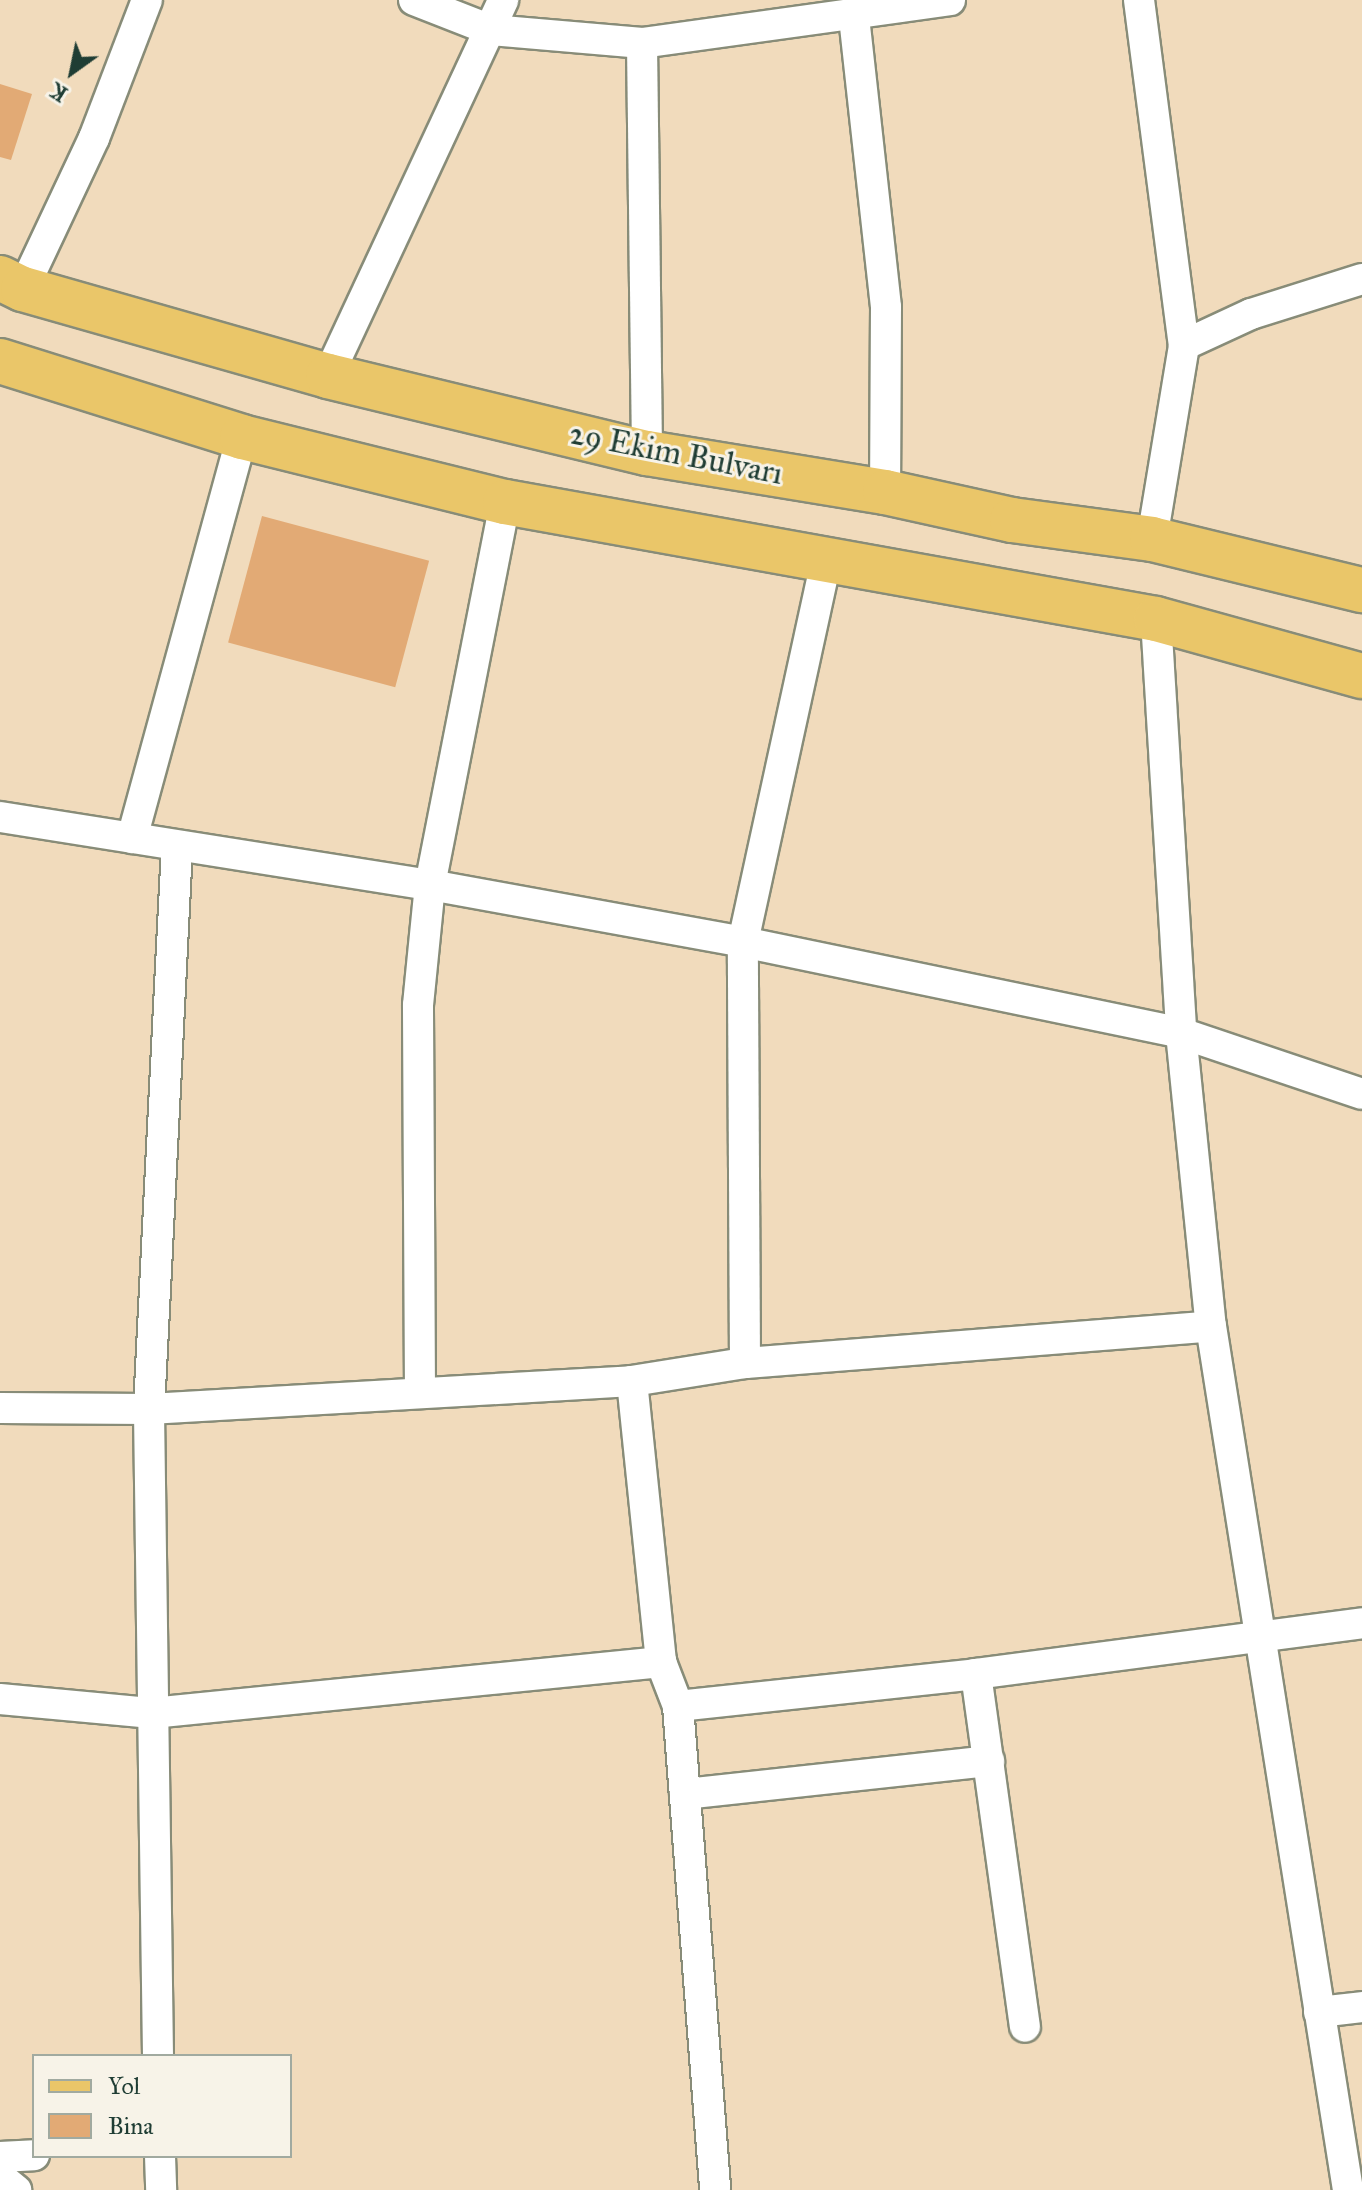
<!DOCTYPE html>
<meta charset="utf-8">
<style>
body{margin:0}
#map{position:relative;width:1362px;height:2190px;overflow:hidden;background:#f1dbbc;font-family:"IM FELL Great Primer",serif}
div>[style]{position:absolute}
.building>*{inset:0;background:#e2aa75;transform-origin:0 0}
.roads{filter:drop-shadow(2px 0 #888c78) drop-shadow(-2px 0 #888c78) drop-shadow(0 2px #888c78) drop-shadow(0 -2px #888c78)}
.street>*{height:30px;margin:-15px;padding:0 15px;transform-origin:15px;border-radius:15px;background:#fff}
.primary>*{height:44px;margin:-22px;padding:0 22px;transform-origin:22px;border-radius:22px;background:#eac669}
span{translate:-50% -50%;white-space:nowrap;text-align:center;line-height:1.15;-webkit-text-stroke:6px #f7f3e8;paint-order:stroke}
.street-label{font-size:32px;color:#1f3d34}
.legend{position:absolute;left:32px;top:2054px;width:260px;height:104px;box-sizing:border-box;background:#f7f3e8;border:2px solid #a1aaa0;margin:0;padding:10px 14px;list-style:none;font-size:24px;color:#1f3d34}
.legend li{display:flex;align-items:center;gap:16px;height:40px}
.legend b{width:40px;border:2px solid #a1aaa0}
.north{position:absolute;left:32px;top:32px;width:80px;height:80px;-webkit-text-stroke:6px #f7f3e8;paint-order:stroke;rotate:213deg;font-size:22px;font-weight:700;line-height:32px;text-align:center;color:#1f3d34}
.north::after{content:'';display:block;margin:auto;width:28px;height:36px;background:#1f3d34;clip-path:polygon(50% 0,100% 100%,50% 72%,0 100%)}
</style>
<div id="map">
<div class="building">
<i style="clip-path:polygon(0 84px,32px 94px,11px 160px,0 157px)"></i>
<i style="left:262px;top:516px;width:173px;height:131px;rotate:15deg"></i>
</div>
<div class="roads">
<div class="street">
<i style="left:414px;top:0;width:83px;rotate:21.3deg"></i>
<i style="left:491px;top:30px;width:152px;rotate:4.9deg"></i>
<i style="left:642px;top:43px;width:311px;rotate:-7.9deg"></i>
<i style="left:1139px;top:0;width:348px;rotate:82.6deg"></i>
<i style="left:854px;top:17px;width:292px;rotate:83.7deg"></i>
<i style="left:886px;top:307px;width:185px;rotate:90.3deg"></i>
<i style="left:642px;top:43px;width:410px;rotate:89.3deg"></i>
<i style="left:23px;top:289px;width:167px;rotate:-64.8deg"></i>
<i style="left:94px;top:138px;width:148px;rotate:-69deg"></i>
<i style="left:328px;top:376px;width:415px;rotate:-65deg"></i>
<i style="left:1152px;top:539px;width:197px;rotate:-80.6deg"></i>
<i style="left:1184px;top:345px;width:74px;rotate:-24.8deg"></i>
<i style="left:1251px;top:314px;width:116px;rotate:-17.5deg"></i>
<i style="left:1156px;top:619px;width:415px;rotate:86.5deg"></i>
<i style="left:1181px;top:1033px;width:295px;rotate:84.2deg"></i>
<i style="left:1211px;top:1326px;width:875px;rotate:80.99deg"></i>
<i style="left:0;top:817px;width:435px;rotate:9deg"></i>
<i style="left:430px;top:885px;width:318px;rotate:10.3deg"></i>
<i style="left:743px;top:942px;width:447px;rotate:11.7deg"></i>
<i style="left:1181px;top:1033px;width:191px;rotate:18.6deg"></i>
<i style="left:132px;top:838px;width:416px;rotate:-74.7deg"></i>
<i style="left:745px;top:1363px;width:421px;rotate:-90.3deg"></i>
<i style="left:743px;top:942px;width:394px;rotate:-77.7deg"></i>
<i style="left:632px;top:1381px;width:282px;rotate:84.1deg"></i>
<i style="left:661px;top:1662px;width:47px;rotate:68.9deg"></i>
<i style="left:678px;top:1706px;width:485px;rotate:85.6deg"></i>
<i style="left:420px;top:1392px;width:387px;rotate:-90.3deg"></i>
<i style="left:418px;top:1005px;width:121px;rotate:-84.3deg"></i>
<i style="left:430px;top:885px;width:390px;rotate:-78.9deg"></i>
<i style="left:0;top:1408px;width:149px;rotate:0.4deg"></i>
<i style="left:149px;top:1409px;width:484px;rotate:-3.3deg"></i>
<i style="left:632px;top:1381px;width:114px;rotate:-9.1deg"></i>
<i style="left:745px;top:1363px;width:467px;rotate:-4.5deg"></i>
<i style="left:976px;top:1674px;width:356px;rotate:82.1deg"></i>
<i style="left:0;top:1699px;width:153px;rotate:5.3deg"></i>
<i style="left:152px;top:1713px;width:512px;rotate:-5.72deg"></i>
<i style="left:678px;top:1706px;width:300px;rotate:-6.1deg"></i>
<i style="left:976px;top:1674px;width:389px;rotate:-7.5deg"></i>
<i style="left:685px;top:1794px;width:306px;rotate:-6.2deg"></i>
<i style="left:1319px;top:2012px;width:43px;rotate:-6.6deg"></i>
<i style="left:158px;top:2056px;width:647px;rotate:-90.8deg"></i>
<i style="left:149px;top:1409px;width:564px;rotate:-87.15deg"></i>
<i style="left:160px;top:2156px;width:34px;rotate:88deg"></i>
<i style="left:0;top:2157px;width:34px;rotate:-3deg"></i>
<i style="left:0;top:2177px;width:21px;rotate:39deg"></i>
</div>
<div class="primary">
<i style="left:0;top:278px;width:25px;rotate:26deg"></i>
<i style="left:23px;top:289px;width:317px;rotate:15.9deg"></i>
<i style="left:328px;top:376px;width:328px;rotate:13.6deg"></i>
<i style="left:647px;top:453px;width:241px;rotate:9.3deg"></i>
<i style="left:885px;top:492px;width:130px;rotate:12.4deg"></i>
<i style="left:1012px;top:520px;width:141px;rotate:7.7deg"></i>
<i style="left:1152px;top:539px;width:216px;rotate:13.7deg"></i>
<i style="left:0;top:361px;width:254px;rotate:17.4deg"></i>
<i style="left:242px;top:437px;width:271px;rotate:13.9deg"></i>
<i style="left:505px;top:502px;width:661px;rotate:10.19deg"></i>
<i style="left:1156px;top:619px;width:214px;rotate:15.5deg"></i>
</div>
</div>
<div class="street-label">
<span style="left:676px;top:454px;rotate:11deg">29 Ekim Bulvarı</span>
</div>
<ul class="legend">
<li><b style="height:10px;background:#eac669"></b>Yol</li>
<li><b style="height:22px;background:#e2aa75"></b>Bina</li>
</ul>
<div class="north">K</div>
</div>
